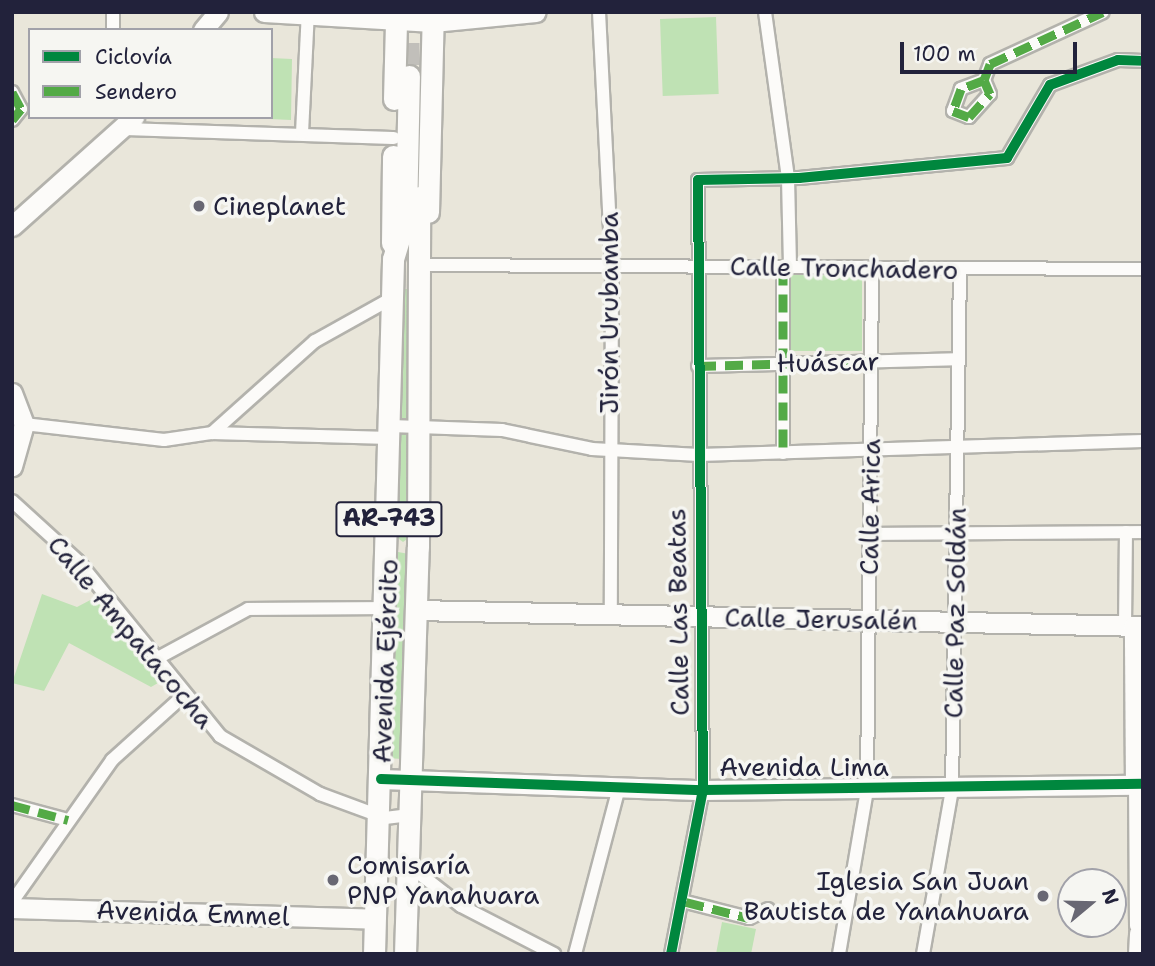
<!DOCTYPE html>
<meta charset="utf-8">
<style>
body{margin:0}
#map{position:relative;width:1155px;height:966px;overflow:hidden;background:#e9e6da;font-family:"Shantell Sans",sans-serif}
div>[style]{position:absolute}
.green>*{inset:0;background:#bfe2b4;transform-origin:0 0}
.primary-tunnel>*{height:21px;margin-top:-10.5px;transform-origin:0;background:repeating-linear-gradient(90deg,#c1bfba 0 21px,transparent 0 31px)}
.roads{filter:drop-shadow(2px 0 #b3b2ac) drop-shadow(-2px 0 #b3b2ac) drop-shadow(0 2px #b3b2ac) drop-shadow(0 -2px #b3b2ac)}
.street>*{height:12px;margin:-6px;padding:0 6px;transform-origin:6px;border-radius:6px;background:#fcfbf9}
.secondary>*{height:19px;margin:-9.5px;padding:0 9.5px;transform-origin:9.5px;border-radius:9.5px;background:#fcfbf9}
.primary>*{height:21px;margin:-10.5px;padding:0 10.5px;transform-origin:10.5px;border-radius:10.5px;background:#fcfbf9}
.quiet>*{height:9px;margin-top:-4.5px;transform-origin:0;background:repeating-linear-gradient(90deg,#53aa46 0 18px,transparent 0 27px)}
.cycleway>*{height:10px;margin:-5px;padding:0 5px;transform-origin:5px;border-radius:5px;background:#00873e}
.dots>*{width:19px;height:19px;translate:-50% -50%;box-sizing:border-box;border:4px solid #f6f6f2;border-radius:50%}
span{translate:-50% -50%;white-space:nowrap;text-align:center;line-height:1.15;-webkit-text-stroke:7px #f6f6f2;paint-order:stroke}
.shield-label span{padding:2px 5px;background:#f6f6f2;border:2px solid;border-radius:5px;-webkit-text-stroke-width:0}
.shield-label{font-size:24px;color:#22223b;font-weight:700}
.poi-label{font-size:26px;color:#22223b}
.left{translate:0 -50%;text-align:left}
.right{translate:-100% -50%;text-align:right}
.street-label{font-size:26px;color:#22223b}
.frame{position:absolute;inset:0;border:14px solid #22223b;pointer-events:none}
.legend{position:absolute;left:28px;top:28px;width:245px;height:91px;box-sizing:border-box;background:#f6f6f2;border:2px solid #a1a1a9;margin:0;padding:9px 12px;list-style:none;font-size:21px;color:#22223b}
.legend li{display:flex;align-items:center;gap:14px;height:35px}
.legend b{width:35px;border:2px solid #a1a1a9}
.north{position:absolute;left:1057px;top:868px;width:70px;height:70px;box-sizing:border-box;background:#f6f6f2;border:2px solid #a1a1a9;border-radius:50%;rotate:71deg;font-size:19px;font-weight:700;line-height:28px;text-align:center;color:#22223b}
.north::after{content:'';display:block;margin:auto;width:24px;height:32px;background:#686773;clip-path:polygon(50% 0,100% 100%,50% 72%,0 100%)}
.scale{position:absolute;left:900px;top:42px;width:177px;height:32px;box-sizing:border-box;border:4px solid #22223b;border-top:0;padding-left:9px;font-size:21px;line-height:24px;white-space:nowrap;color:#22223b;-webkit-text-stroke:5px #f6f6f2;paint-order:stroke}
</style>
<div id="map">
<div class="green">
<i style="left:716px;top:17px;width:77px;height:56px;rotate:88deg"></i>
<i style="clip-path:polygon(271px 58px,292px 59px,291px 120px,224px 117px,271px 117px)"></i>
<i style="left:790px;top:275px;width:72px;height:76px"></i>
<i style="clip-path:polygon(402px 289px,414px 289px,409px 421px,400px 422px)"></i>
<i style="clip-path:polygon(396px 430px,411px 430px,410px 537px,403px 542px,395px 536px)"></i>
<i style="clip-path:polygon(398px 552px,409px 554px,402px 759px,387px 758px)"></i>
<i style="clip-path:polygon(42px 594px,77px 607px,98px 596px,158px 683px,151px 687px,69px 643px,44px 691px,12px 683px)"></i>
<i style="clip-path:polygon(722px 922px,756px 929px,751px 954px,716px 954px)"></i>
</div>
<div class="primary-tunnel">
<i style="left:409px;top:12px;width:64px;rotate:90deg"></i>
</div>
<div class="roads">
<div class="street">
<i style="left:113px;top:12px;width:18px;rotate:90deg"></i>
<i style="left:599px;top:12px;width:254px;rotate:87.1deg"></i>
<i style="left:612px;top:266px;width:349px;rotate:90.2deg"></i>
<i style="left:765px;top:12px;width:168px;rotate:82.1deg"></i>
<i style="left:788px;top:178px;width:89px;rotate:88.7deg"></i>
<i style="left:984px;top:80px;width:25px;rotate:159deg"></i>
<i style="left:961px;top:89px;width:23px;rotate:110deg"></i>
<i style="left:953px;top:111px;width:17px;rotate:21deg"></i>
<i style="left:969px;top:117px;width:31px;rotate:-48deg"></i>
<i style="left:990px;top:94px;width:15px;rotate:-113deg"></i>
<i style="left:984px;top:80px;width:17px;rotate:-69deg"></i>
<i style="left:990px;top:64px;width:124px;rotate:-24.7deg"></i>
<i style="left:12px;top:92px;width:19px;rotate:62deg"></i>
<i style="left:21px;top:109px;width:14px;rotate:129deg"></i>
<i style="left:124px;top:129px;width:270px;rotate:1.9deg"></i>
<i style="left:302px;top:133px;width:121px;rotate:-87.2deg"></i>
<i style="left:418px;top:265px;width:725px;rotate:0.32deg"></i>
<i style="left:783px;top:267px;width:186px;rotate:90deg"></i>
<i style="left:698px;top:366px;width:261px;rotate:-1.5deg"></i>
<i style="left:24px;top:424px;width:141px;rotate:6.5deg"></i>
<i style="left:164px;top:440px;width:49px;rotate:-8.3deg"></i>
<i style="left:212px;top:433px;width:178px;rotate:1.6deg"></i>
<i style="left:391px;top:426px;width:111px;rotate:2.1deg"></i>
<i style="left:502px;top:430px;width:92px;rotate:11.9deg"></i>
<i style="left:592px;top:449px;width:107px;rotate:3.2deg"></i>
<i style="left:699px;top:455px;width:444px;rotate:-1.8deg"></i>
<i style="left:212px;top:433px;width:138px;rotate:-41.8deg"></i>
<i style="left:315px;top:341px;width:90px;rotate:-29.1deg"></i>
<i style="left:12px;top:501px;width:89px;rotate:42.3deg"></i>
<i style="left:78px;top:561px;width:225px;rotate:50.9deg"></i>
<i style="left:220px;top:736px;width:116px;rotate:30.1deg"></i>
<i style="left:320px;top:794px;width:69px;rotate:20.3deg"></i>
<i style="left:385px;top:818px;width:23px;rotate:-7deg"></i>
<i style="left:870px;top:534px;width:273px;rotate:-0.4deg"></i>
<i style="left:1125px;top:626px;width:94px;rotate:-89.4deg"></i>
<i style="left:156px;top:659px;width:105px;rotate:-28.5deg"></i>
<i style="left:248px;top:609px;width:138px;rotate:-0.4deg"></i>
<i style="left:12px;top:805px;width:58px;rotate:15deg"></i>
<i style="left:407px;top:864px;width:68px;rotate:37.9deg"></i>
<i style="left:461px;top:906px;width:105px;rotate:27.3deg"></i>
<i style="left:12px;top:902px;width:174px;rotate:-54.8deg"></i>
<i style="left:112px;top:760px;width:96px;rotate:-42deg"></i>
<i style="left:686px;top:902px;width:65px;rotate:14.3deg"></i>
<i style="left:749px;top:918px;width:21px;rotate:-25deg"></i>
<i style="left:1136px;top:926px;width:141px;rotate:-90.4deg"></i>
<i style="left:1135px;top:785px;width:5px"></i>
<i style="left:575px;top:954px;width:172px;rotate:-75.2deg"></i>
<i style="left:671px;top:954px;width:167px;rotate:-79deg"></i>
<i style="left:703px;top:790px;width:610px;rotate:-90.47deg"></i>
<i style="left:698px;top:180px;width:101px;rotate:-1.1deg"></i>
<i style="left:799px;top:178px;width:209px;rotate:-5.5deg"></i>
<i style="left:1007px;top:158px;width:85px;rotate:-59.5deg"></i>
<i style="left:1050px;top:85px;width:72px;rotate:-20.2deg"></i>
<i style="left:1118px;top:60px;width:25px;rotate:2deg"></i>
<i style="left:839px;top:954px;width:165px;rotate:-80.3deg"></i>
<i style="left:867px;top:791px;width:522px;rotate:-89.45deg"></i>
<i style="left:923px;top:954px;width:168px;rotate:-80deg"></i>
<i style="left:952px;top:789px;width:519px;rotate:-89.12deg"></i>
<i style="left:1135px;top:954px;width:21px;rotate:-87deg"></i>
</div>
<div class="secondary">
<i style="left:264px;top:12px;width:169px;rotate:3.4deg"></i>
<i style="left:433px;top:22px;width:103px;rotate:-5.5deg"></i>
<i style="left:203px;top:30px;width:23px;rotate:-50deg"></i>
<i style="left:12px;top:226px;width:164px;rotate:-41.8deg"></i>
<i style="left:12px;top:393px;width:33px;rotate:69deg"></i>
<i style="left:24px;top:424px;width:44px;rotate:105.9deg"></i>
<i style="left:416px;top:610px;width:727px;rotate:1.26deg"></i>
<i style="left:381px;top:779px;width:322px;rotate:2deg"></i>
<i style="left:703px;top:790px;width:432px;rotate:-0.7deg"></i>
<i style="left:1135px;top:785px;width:159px;rotate:-90.4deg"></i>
<i style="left:12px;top:908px;width:363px;rotate:1.7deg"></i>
</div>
<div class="primary">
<i style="left:394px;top:99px;width:78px;rotate:-88.5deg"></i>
<i style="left:428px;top:212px;width:200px;rotate:-88.6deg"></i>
<i style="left:392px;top:243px;width:87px;rotate:-89.3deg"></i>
<i style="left:374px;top:954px;width:695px;rotate:-88.43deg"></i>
<i style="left:393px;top:259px;width:45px;rotate:-73.2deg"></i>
<i style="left:406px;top:216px;width:140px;rotate:-88.8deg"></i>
<i style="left:405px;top:954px;width:407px;rotate:-88.2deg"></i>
<i style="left:418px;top:547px;width:350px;rotate:-89.8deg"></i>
</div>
</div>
<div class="quiet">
<i style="left:984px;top:80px;width:25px;rotate:159deg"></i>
<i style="left:961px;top:89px;width:23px;rotate:110deg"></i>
<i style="left:953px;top:111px;width:17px;rotate:21deg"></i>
<i style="left:969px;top:117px;width:31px;rotate:-48deg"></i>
<i style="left:990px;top:94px;width:15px;rotate:-113deg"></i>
<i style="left:984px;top:80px;width:17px;rotate:-69deg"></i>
<i style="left:990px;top:64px;width:124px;rotate:-24.7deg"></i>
<i style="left:12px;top:92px;width:19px;rotate:62deg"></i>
<i style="left:21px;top:109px;width:14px;rotate:129deg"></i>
<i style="left:783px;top:267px;width:186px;rotate:90deg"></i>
<i style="left:698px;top:366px;width:175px;rotate:-1.6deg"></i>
<i style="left:12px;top:805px;width:58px;rotate:15deg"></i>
<i style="left:686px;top:902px;width:65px;rotate:14.3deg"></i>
<i style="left:749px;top:918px;width:21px;rotate:-25deg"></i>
</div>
<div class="cycleway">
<i style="left:381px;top:779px;width:322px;rotate:2deg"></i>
<i style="left:703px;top:790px;width:440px;rotate:-0.8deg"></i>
<i style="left:671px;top:954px;width:167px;rotate:-79deg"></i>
<i style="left:703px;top:790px;width:610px;rotate:-90.47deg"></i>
<i style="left:698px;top:180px;width:101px;rotate:-1.1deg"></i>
<i style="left:799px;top:178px;width:209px;rotate:-5.5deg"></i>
<i style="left:1007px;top:158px;width:85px;rotate:-59.5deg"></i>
<i style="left:1050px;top:85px;width:72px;rotate:-20.2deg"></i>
<i style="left:1118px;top:60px;width:25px;rotate:2deg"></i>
</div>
<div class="dots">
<i style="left:199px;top:206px;background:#686773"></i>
<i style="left:333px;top:880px;background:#686773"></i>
<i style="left:1043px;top:896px;background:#686773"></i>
</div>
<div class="shield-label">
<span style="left:389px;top:519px">AR-743</span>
</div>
<div class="poi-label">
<span class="left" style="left:213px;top:206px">Cineplanet</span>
<span class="left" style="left:347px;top:880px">Comisaría<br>PNP Yanahuara</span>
<span class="right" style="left:1029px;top:896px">Iglesia San Juan<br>Bautista de Yanahuara</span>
</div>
<div class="street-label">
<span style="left:844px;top:268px;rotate:1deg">Calle Tronchadero</span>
<span style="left:609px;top:313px;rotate:-90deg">Jirón Urubamba</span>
<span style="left:828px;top:362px;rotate:-1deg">Huáscar</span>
<span style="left:870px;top:507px;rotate:-89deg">Calle Arica</span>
<span style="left:678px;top:612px;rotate:-91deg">Calle Las Beatas</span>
<span style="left:955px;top:613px;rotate:-89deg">Calle Paz Soldán</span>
<span style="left:821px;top:619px;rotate:1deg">Calle Jerusalén</span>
<span style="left:131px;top:632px;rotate:50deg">Calle Ampatacocha</span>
<span style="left:385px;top:661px;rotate:-88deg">Avenida Ejército</span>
<span style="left:804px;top:767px">Avenida Lima</span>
<span style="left:193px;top:913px;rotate:2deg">Avenida Emmel</span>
</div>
<div class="frame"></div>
<ul class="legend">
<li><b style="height:9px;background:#00873e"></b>Ciclovía</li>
<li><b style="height:9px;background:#53aa46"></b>Sendero</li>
</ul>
<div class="north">N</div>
<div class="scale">100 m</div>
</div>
